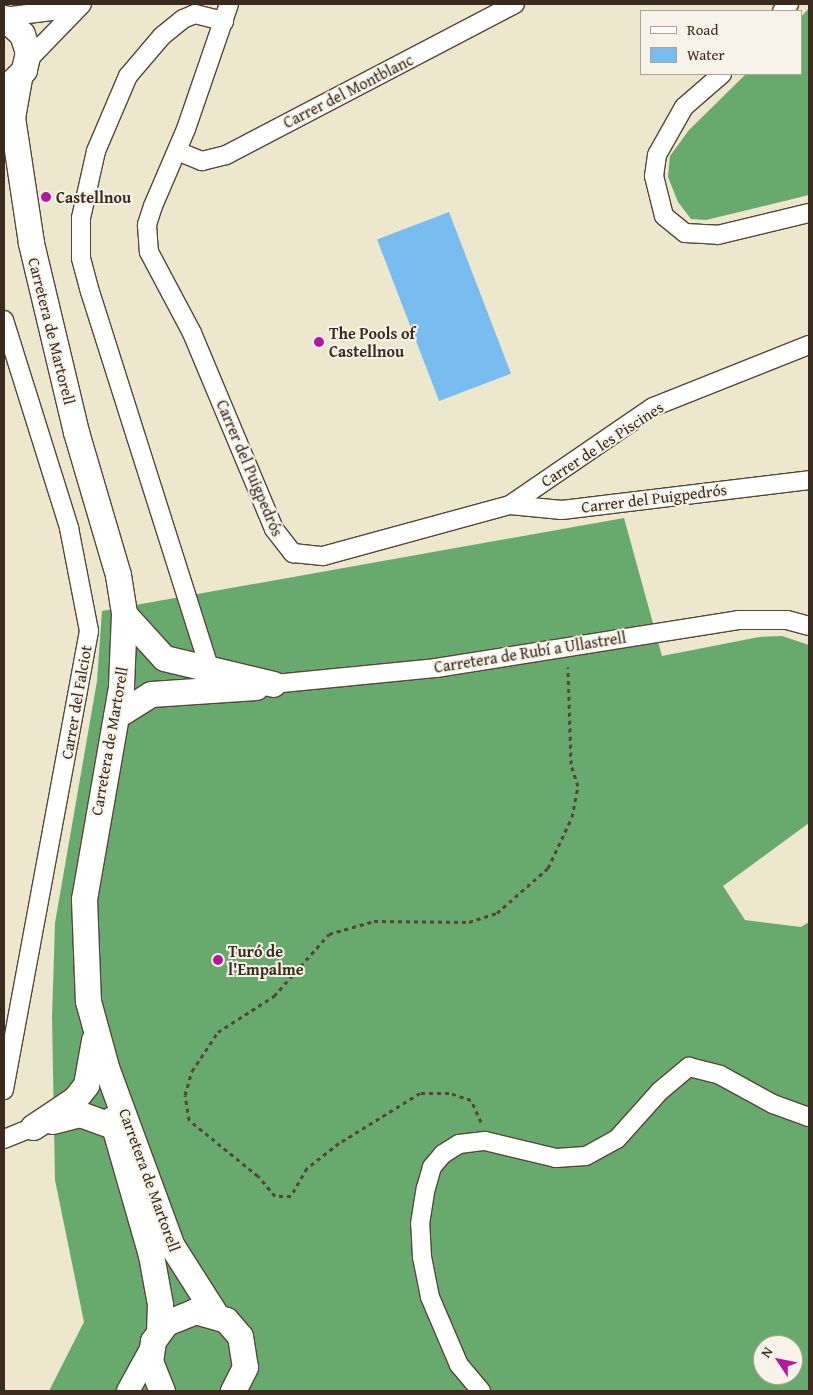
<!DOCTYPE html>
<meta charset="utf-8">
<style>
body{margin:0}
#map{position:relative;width:813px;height:1395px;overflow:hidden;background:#ece7cd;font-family:"Gentium Book Plus",serif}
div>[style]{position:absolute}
.forest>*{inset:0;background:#68aa6e}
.water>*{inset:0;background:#79bcef;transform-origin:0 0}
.path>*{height:3px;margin-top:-1.5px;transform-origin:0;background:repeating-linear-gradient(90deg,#564638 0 4px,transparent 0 8px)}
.roads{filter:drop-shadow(1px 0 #564638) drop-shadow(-1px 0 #564638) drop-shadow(0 1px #564638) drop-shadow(0 -1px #564638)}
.minor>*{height:18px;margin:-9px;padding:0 9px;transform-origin:9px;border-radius:9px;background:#fff}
.tertiary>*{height:22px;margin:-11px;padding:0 11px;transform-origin:11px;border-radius:11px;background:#fff}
.secondary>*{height:25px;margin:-12.5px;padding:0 12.5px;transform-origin:12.5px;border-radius:12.5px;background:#fff}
.dots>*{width:14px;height:14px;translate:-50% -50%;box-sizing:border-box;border:2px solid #f7f3e8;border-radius:50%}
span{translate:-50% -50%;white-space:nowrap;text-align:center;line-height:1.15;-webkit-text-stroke:4px #f7f3e8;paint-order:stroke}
.street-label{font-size:16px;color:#3b2a1e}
.poi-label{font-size:16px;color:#3b2a1e;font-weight:700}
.left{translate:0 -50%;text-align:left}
.frame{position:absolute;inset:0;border:5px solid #3b2a1e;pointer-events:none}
.legend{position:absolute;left:640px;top:10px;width:162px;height:65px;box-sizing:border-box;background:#f7f3e8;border:1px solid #aca397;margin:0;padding:6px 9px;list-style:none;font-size:15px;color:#3b2a1e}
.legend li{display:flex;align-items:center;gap:10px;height:25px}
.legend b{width:25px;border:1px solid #aca397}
.north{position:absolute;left:753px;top:1335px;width:50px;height:50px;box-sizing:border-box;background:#f7f3e8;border:1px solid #aca397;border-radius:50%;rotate:304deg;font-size:14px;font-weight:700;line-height:20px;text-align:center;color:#3b2a1e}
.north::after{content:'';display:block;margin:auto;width:18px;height:22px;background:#b5179e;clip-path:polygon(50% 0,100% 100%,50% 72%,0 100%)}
</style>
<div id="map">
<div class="forest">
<i style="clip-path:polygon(809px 8px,809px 195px,706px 220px,691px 219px,678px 202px,668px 177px,670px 156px,689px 130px,746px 74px,802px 74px,802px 16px)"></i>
<i style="clip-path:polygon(evenodd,624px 518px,662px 656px,759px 637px,782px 636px,809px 645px,809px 823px,723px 886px,745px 920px,801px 927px,809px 922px,809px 1391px,49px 1391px,84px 1322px,55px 1180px,52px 1017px,55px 923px,97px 681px,102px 611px,624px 518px,763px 1345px,793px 1345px,793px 1375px,763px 1375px,763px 1345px)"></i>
</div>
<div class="water">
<i style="left:449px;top:212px;width:173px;height:77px;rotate:69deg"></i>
</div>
<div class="path">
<i style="left:481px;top:1122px;width:24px;rotate:-114deg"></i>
<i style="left:471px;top:1100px;width:23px;rotate:-162deg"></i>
<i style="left:449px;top:1093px;width:29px;rotate:180deg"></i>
<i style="left:420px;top:1093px;width:95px;rotate:148.3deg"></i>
<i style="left:339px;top:1143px;width:41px;rotate:142deg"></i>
<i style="left:307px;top:1168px;width:32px;rotate:120deg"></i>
<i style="left:291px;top:1196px;width:16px;rotate:180deg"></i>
<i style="left:275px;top:1196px;width:26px;rotate:-130deg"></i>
<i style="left:258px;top:1176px;width:89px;rotate:-140.9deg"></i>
<i style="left:189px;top:1120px;width:25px;rotate:-99deg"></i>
<i style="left:185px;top:1095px;width:25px;rotate:-74deg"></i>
<i style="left:192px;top:1071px;width:47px;rotate:-56.3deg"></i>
<i style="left:218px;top:1032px;width:67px;rotate:-32.7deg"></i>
<i style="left:274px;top:996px;width:83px;rotate:-48.4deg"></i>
<i style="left:329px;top:934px;width:47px;rotate:-16.1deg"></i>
<i style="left:374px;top:921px;width:95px;rotate:0.6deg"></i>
<i style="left:469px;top:922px;width:29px;rotate:-18deg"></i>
<i style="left:497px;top:913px;width:68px;rotate:-41.4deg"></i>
<i style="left:548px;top:868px;width:56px;rotate:-64.8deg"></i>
<i style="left:572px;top:817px;width:32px;rotate:-79deg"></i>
<i style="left:578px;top:786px;width:23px;rotate:-108deg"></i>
<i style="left:571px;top:764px;width:97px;rotate:-91.8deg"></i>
</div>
<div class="roads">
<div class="minor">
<i style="left:229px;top:4px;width:132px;rotate:109deg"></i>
<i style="left:186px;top:129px;width:84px;rotate:113.2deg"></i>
<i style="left:153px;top:206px;width:20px;rotate:108deg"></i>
<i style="left:147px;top:225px;width:27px;rotate:86deg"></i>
<i style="left:149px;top:252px;width:92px;rotate:62deg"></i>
<i style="left:192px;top:333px;width:212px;rotate:67.3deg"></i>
<i style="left:274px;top:529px;width:31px;rotate:52deg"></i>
<i style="left:293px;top:553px;width:30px;rotate:6deg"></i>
<i style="left:323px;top:556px;width:194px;rotate:-15.3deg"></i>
<i style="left:510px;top:505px;width:52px;rotate:5.5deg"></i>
<i style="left:562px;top:510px;width:249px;rotate:-6.9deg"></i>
<i style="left:782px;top:11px;width:10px;rotate:-45deg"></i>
<i style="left:4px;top:17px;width:72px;rotate:-7.2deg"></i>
<i style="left:27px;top:61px;width:79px;rotate:-46deg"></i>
<i style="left:722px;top:74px;width:50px;rotate:139deg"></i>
<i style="left:684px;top:107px;width:55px;rotate:119.4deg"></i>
<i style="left:657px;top:155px;width:21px;rotate:98deg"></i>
<i style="left:654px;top:176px;width:41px;rotate:76deg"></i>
<i style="left:664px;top:216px;width:27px;rotate:39deg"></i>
<i style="left:685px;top:233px;width:33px;rotate:3deg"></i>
<i style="left:718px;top:235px;width:94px;rotate:-13.6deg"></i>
<i style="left:177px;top:151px;width:27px;rotate:22deg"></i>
<i style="left:202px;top:161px;width:25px;rotate:-14deg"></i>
<i style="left:226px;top:155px;width:326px;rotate:-27.6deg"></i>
<i style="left:4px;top:320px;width:218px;rotate:72.6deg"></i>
<i style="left:69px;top:528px;width:105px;rotate:79deg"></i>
<i style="left:89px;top:631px;width:467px;rotate:100.5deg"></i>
<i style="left:510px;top:505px;width:173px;rotate:-34.4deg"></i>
<i style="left:653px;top:407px;width:168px;rotate:-21.7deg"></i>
<i style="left:210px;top:670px;width:397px;rotate:-107.6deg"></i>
<i style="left:90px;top:292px;width:35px;rotate:-105deg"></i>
<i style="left:81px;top:258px;width:40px;rotate:-90deg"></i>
<i style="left:81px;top:218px;width:69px;rotate:-77.4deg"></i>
<i style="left:96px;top:151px;width:82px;rotate:-66.9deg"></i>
<i style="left:128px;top:76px;width:52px;rotate:-49.6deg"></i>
<i style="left:162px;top:36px;width:27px;rotate:-39deg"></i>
<i style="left:183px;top:19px;width:13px;rotate:-23deg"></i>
<i style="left:195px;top:14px;width:30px;rotate:14deg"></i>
<i style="left:273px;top:684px;width:164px;rotate:-5.6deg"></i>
<i style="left:436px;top:668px;width:306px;rotate:-9deg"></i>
<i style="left:738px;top:620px;width:49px"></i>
<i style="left:787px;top:620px;width:23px;rotate:15deg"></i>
<i style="left:4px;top:1139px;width:31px;rotate:-22deg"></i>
<i style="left:481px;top:1391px;width:34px;rotate:-130deg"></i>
<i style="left:459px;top:1365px;width:74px;rotate:-113.1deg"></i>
<i style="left:430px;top:1297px;width:41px;rotate:-101.3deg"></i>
<i style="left:422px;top:1257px;width:33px;rotate:-93deg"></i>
<i style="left:420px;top:1224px;width:36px;rotate:-81deg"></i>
<i style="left:426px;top:1188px;width:22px;rotate:-74deg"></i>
<i style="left:432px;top:1167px;width:17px;rotate:-50deg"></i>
<i style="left:443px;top:1154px;width:19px;rotate:-32deg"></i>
<i style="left:459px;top:1144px;width:26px;rotate:-7deg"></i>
<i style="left:485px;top:1141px;width:73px;rotate:13.5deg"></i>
<i style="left:556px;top:1158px;width:30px;rotate:-4deg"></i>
<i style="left:586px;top:1156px;width:35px;rotate:-29deg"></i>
<i style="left:617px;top:1139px;width:64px;rotate:-48.1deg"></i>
<i style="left:660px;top:1091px;width:38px;rotate:-40deg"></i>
<i style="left:689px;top:1067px;width:32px;rotate:14deg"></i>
<i style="left:720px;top:1075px;width:60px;rotate:28.7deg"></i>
<i style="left:773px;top:1104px;width:38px;rotate:20deg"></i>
</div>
<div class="tertiary">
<i style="left:128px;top:1391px;width:46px;rotate:-61.2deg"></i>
</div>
<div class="secondary">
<i style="left:4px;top:18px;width:24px;rotate:42deg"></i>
<i style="left:22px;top:34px;width:19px;rotate:72deg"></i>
<i style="left:28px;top:52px;width:18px;rotate:103deg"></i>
<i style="left:24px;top:70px;width:24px;rotate:135deg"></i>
<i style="left:19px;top:78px;width:40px;rotate:100deg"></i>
<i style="left:12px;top:117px;width:127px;rotate:81.4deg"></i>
<i style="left:31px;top:243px;width:194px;rotate:76.6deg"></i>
<i style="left:76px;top:432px;width:149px;rotate:73.6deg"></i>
<i style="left:118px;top:575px;width:39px;rotate:81deg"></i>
<i style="left:124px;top:614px;width:73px;rotate:92.4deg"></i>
<i style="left:121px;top:687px;width:215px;rotate:99.9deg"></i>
<i style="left:84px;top:899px;width:102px;rotate:87.8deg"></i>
<i style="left:88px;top:1001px;width:68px;rotate:74.7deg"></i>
<i style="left:106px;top:1067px;width:191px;rotate:69.8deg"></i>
<i style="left:172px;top:1246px;width:82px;rotate:57.5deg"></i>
<i style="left:124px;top:614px;width:59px;rotate:47.7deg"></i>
<i style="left:164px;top:658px;width:112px;rotate:13.4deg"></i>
<i style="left:116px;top:716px;width:41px;rotate:-32.2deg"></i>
<i style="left:151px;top:694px;width:105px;rotate:-3.8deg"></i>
<i style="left:112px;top:1119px;width:141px;rotate:74deg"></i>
<i style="left:151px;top:1255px;width:50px;rotate:79.6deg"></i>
<i style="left:160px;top:1304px;width:28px;rotate:92deg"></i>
<i style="left:52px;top:1121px;width:29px;rotate:-14deg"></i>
<i style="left:80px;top:1114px;width:35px;rotate:20deg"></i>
<i style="left:33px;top:1127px;width:50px;rotate:-33.7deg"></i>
<i style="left:75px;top:1099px;width:18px;rotate:-52deg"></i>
<i style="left:86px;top:1085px;width:46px;rotate:-79.9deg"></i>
<i style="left:162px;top:1391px;width:31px;rotate:-112deg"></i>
<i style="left:150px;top:1362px;width:21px;rotate:-82deg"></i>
<i style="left:153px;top:1341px;width:22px;rotate:-54deg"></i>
<i style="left:166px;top:1323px;width:31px;rotate:-22deg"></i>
<i style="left:195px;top:1311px;width:32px;rotate:16deg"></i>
<i style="left:226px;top:1320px;width:21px;rotate:49deg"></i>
<i style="left:240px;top:1336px;width:31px;rotate:81deg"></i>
<i style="left:245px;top:1367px;width:27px;rotate:117deg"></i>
</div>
</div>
<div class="dots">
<i style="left:46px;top:197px;background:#b5179e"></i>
<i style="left:319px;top:342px;background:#b5179e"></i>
<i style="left:218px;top:960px;background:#b5179e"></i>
</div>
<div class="street-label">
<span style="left:348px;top:91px;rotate:-27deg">Carrer del Montblanc</span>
<span style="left:52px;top:331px;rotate:76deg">Carretera de Martorell</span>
<span style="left:602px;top:444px;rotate:-33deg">Carrer de les Piscines</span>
<span style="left:250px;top:468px;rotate:67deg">Carrer del Puigpedrós</span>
<span style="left:654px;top:498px;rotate:-7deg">Carrer del Puigpedrós</span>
<span style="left:530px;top:652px;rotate:-9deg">Carretera de Rubí a Ullastrell</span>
<span style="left:76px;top:702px;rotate:-80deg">Carrer del Falciot</span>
<span style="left:109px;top:741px;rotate:-80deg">Carretera de Martorell</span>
<span style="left:150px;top:1180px;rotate:70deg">Carretera de Martorell</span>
</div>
<div class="poi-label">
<span class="left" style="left:56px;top:197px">Castellnou</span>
<span class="left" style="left:329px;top:342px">The Pools of<br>Castellnou</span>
<span class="left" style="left:228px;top:960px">Turó de<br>l'Empalme</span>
</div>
<div class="frame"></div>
<ul class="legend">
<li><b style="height:6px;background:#fff"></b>Road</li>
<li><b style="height:14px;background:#79bcef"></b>Water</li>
</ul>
<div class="north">N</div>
</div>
